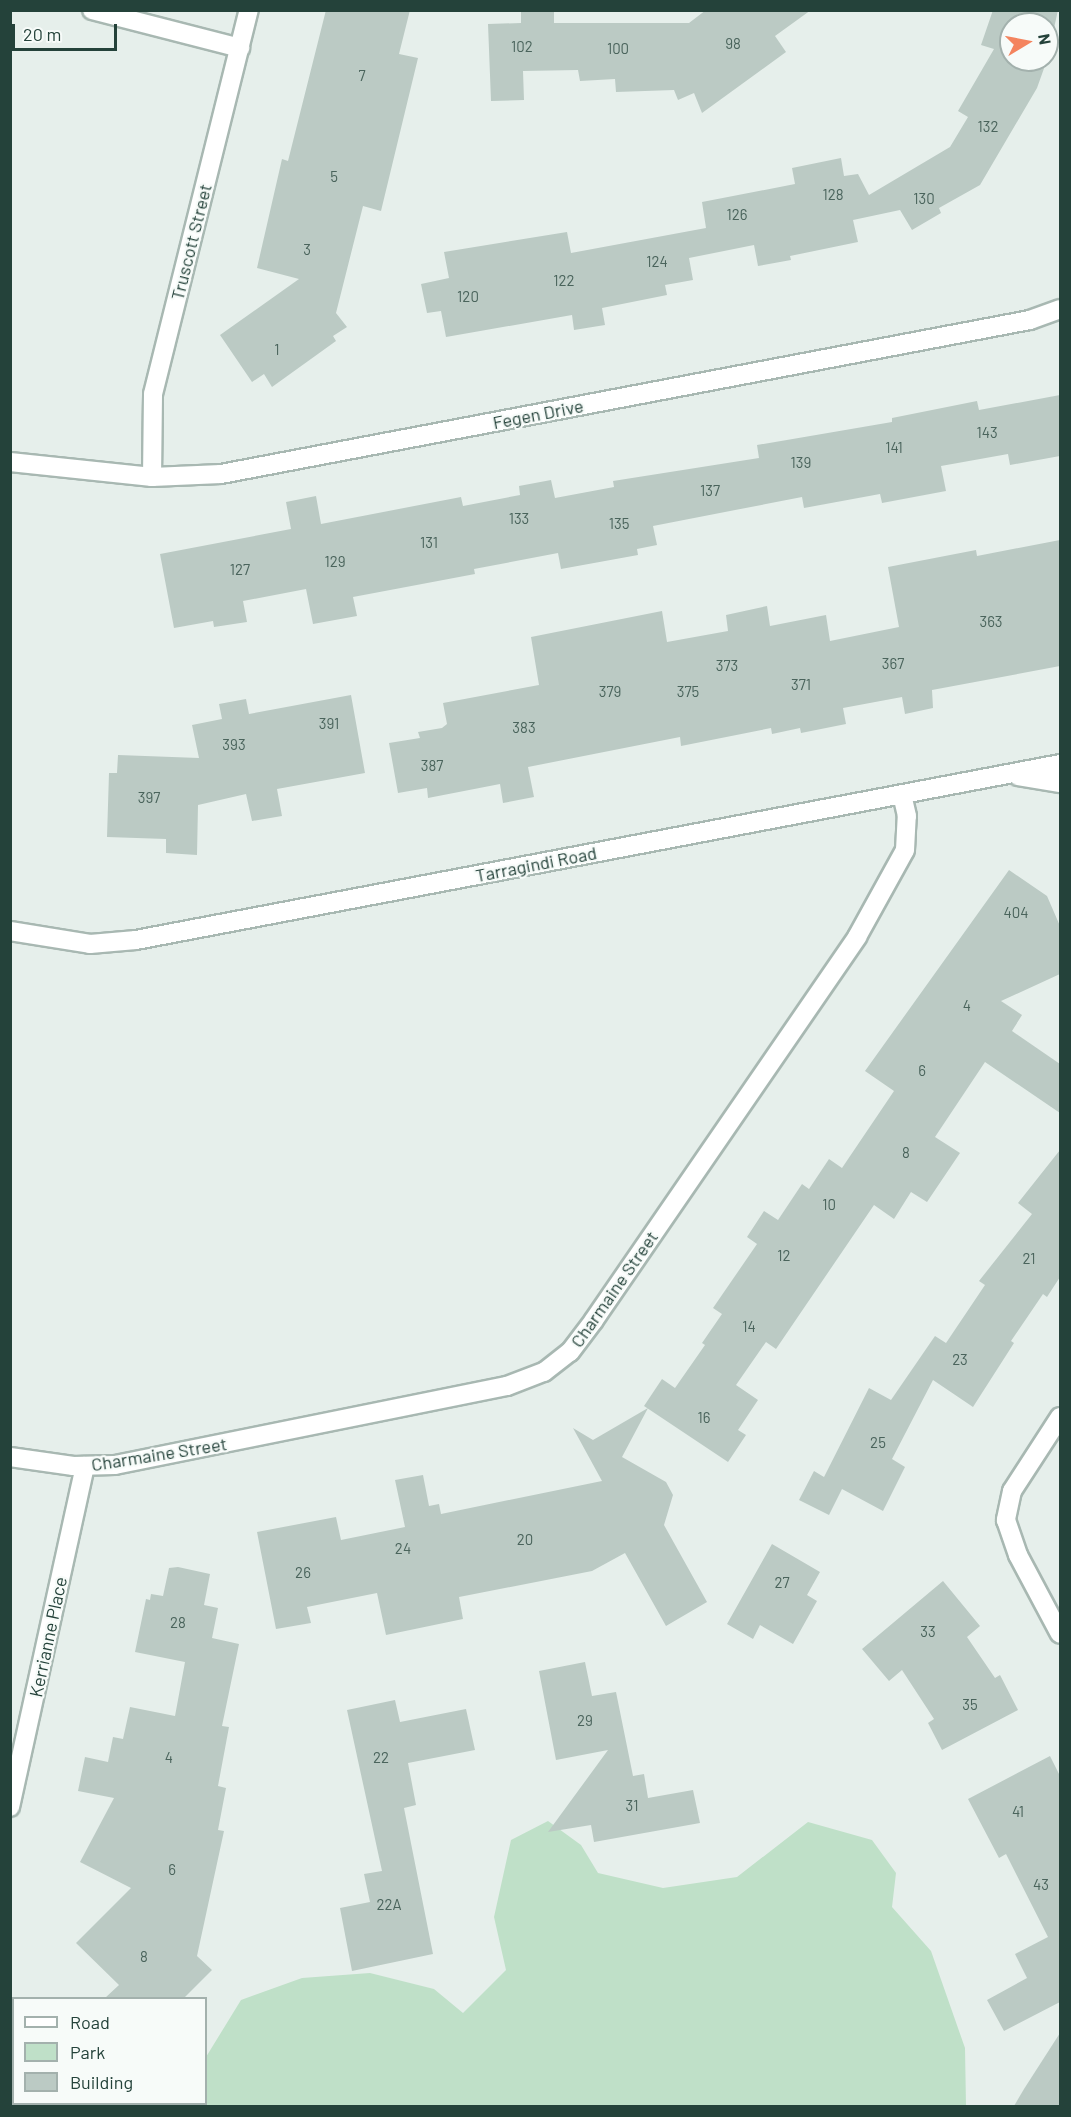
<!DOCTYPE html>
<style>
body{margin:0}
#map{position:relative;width:1071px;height:2117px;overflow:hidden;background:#e6efeb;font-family:Barlow,sans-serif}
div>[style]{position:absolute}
.green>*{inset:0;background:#bfe0c8}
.building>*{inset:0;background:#bbcac4}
.roads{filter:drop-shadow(2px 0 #a8b8b2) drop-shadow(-2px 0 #a8b8b2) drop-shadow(0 2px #a8b8b2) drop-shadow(0 -2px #a8b8b2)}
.minor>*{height:18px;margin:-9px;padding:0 9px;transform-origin:9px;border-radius:9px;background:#fff}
span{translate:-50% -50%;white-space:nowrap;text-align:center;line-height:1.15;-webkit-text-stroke:4.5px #f7fbf9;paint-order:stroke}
.number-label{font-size:15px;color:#4a645c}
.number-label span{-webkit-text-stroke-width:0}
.street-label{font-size:18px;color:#24423a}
.frame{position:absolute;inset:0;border:12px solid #24423a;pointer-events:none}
.legend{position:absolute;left:12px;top:1997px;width:195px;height:108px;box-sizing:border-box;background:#f7fbf9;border:2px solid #a3b1ad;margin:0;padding:8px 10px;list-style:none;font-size:18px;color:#24423a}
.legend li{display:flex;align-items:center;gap:12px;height:30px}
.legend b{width:30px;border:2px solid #a3b1ad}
.north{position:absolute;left:999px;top:12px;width:60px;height:60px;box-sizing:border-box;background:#f7fbf9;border:2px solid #a3b1ad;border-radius:50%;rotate:80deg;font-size:16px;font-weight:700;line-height:24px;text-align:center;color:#24423a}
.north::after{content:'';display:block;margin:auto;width:21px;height:27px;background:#f4845f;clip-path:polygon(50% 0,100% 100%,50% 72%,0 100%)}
.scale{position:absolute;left:12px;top:24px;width:105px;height:27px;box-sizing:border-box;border:3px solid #24423a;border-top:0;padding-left:8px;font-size:18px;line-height:21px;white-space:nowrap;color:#24423a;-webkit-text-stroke:4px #f7fbf9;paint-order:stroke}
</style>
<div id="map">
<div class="green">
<i style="clip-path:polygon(548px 1821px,581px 1845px,598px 1873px,663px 1888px,737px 1877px,808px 1822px,872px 1840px,896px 1873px,892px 1907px,931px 1951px,965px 2048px,966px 2106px,184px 2106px,206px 2104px,206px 2057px,241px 2000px,302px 1978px,370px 1973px,434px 1989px,463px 2013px,506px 1970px,494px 1917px,511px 1840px)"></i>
</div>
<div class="building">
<i style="clip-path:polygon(326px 10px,410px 10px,399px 54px,418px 58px,381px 211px,363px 206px,336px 313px,347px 327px,333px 336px,336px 341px,272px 387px,264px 374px,252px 382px,220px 335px,299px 279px,257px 268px,282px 159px,288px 161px)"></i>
<i style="clip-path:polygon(706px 10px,811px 10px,775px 36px,786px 52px,702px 113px,694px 93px,678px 100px,674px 90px,616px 92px,615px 79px,580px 81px,578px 70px,523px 71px,524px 100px,491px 101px,488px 24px,521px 23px,521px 12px,554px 11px,554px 23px,689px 23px)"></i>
<i style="clip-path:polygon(993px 10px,1058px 10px,1047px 60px,1047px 24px,1011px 24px,1011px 60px,1047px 60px,1037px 88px,980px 185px,939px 208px,941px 213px,912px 230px,900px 210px,853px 220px,858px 242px,790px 256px,791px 260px,758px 266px,754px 245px,689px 258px,693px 280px,665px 285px,667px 295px,602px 308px,605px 325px,574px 330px,572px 315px,446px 337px,441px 311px,427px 313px,421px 284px,449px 278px,444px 252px,567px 232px,571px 253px,706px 228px,702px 202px,795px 184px,792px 168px,841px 158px,844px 176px,858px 174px,869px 195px,950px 147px,968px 117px,958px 111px,994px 49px,981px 45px)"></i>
<i style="clip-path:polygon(1060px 395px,1060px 456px,1010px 465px,1008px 454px,941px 466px,946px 491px,882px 503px,880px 494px,804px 508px,802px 497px,653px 526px,657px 545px,637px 549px,638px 555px,561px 569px,558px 553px,474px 569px,475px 574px,353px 597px,357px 616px,313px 624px,306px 589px,243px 601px,247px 622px,214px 627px,213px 621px,174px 628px,160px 554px,291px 529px,286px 502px,316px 496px,321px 524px,461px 497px,463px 506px,520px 495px,519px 486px,551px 480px,555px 498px,614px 487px,613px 481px,759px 458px,757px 445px,892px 422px,892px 418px,977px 401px,979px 410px)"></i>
<i style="clip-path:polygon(1060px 540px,1060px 666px,932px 690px,933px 708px,905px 714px,902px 697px,843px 708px,846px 724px,801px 733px,800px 728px,772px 734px,771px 728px,681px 746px,680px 737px,528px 767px,534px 797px,503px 803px,500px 784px,428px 798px,427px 788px,398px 793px,389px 743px,420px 738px,418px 732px,442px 728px,447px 724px,443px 703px,539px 685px,531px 637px,662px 611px,667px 642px,728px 631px,726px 615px,767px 606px,770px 626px,826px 615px,830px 641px,899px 627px,888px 567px,976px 550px,977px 556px)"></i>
<i style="clip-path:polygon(351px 695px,365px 773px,277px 789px,282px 816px,252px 821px,246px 794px,198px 805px,197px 855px,166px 853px,166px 839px,107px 837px,109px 773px,117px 773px,118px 755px,199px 758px,192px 725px,222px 719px,219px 704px,246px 699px,249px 714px)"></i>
<i style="clip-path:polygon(1009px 870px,1047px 896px,1060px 926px,1060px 974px,1001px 1001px,1022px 1015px,1012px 1031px,1060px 1064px,1060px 1113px,985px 1062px,935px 1137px,960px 1153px,927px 1202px,911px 1192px,894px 1219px,874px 1205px,776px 1349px,766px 1342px,736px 1385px,758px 1400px,738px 1430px,746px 1435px,728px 1462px,644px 1406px,662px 1379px,675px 1388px,705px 1345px,702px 1343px,722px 1314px,713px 1308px,757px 1244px,747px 1237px,764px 1211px,778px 1220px,802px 1184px,809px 1189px,829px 1159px,842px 1168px,894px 1091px,865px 1071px)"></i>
<i style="clip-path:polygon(1060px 1150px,1060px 1277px,1047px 1297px,1043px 1294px,1011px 1341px,1014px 1343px,973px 1407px,933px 1380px,892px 1459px,905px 1467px,883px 1511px,842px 1489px,829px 1515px,799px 1500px,814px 1471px,824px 1477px,869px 1388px,891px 1400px,935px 1336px,946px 1343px,985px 1285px,979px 1281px,1032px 1214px,1018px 1203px)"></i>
<i style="clip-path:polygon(648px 1408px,622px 1457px,666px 1482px,673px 1495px,664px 1525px,707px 1602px,666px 1626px,625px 1553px,592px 1571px,459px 1597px,463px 1619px,386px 1635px,377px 1593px,307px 1607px,311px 1623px,276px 1629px,257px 1532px,336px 1517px,341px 1540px,405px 1527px,395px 1480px,423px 1475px,429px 1506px,439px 1504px,441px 1514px,602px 1481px,573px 1428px,593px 1440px)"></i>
<i style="clip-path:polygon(772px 1544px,820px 1572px,807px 1595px,817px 1601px,793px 1644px,760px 1625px,753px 1639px,727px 1624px)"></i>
<i style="clip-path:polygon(178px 1567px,210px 1574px,204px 1605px,218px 1608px,212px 1638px,239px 1644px,222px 1726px,229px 1727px,218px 1786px,226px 1788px,218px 1830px,224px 1831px,197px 1956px,212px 1970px,184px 1998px,105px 1998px,119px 1985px,76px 1943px,131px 1888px,80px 1862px,114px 1798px,78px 1791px,85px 1757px,108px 1762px,113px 1737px,123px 1739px,130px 1707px,175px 1716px,185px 1662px,135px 1652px,146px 1599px,150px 1600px,151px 1594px,163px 1596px,169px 1568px)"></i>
<i style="clip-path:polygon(943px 1581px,980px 1626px,967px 1637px,995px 1678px,1000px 1675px,1018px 1710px,942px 1750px,928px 1723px,934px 1719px,902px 1670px,889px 1681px,862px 1649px)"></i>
<i style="clip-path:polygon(585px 1662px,592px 1696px,616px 1692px,633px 1776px,644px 1774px,648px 1798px,693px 1790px,700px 1823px,594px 1842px,591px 1825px,548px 1832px,608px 1750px,556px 1760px,539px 1671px)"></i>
<i style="clip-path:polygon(395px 1700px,400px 1722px,466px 1709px,475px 1750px,408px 1763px,416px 1805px,404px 1808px,433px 1954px,352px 1971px,340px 1908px,370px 1902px,364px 1874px,382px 1871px,347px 1710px)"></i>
<i style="clip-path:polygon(1050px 1756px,1060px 1776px,1060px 2002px,1004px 2031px,987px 2000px,1027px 1978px,1015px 1954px,1048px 1937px,1006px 1854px,999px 1858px,968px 1799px)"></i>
<i style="clip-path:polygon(1060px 2033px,1060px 2106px,1014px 2106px,1024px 2089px)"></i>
</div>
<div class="roads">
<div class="minor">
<i style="left:92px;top:10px;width:153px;rotate:14.4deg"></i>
<i style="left:10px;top:462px;width:143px;rotate:6deg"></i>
<i style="left:152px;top:477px;width:69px;rotate:-2.5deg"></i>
<i style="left:221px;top:474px;width:824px;rotate:-10.78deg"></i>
<i style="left:1030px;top:320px;width:32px;rotate:-20deg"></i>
<i style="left:152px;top:477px;width:83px;rotate:-89.3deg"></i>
<i style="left:153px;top:394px;width:396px;rotate:-76deg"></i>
<i style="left:1018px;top:776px;width:43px;rotate:9.5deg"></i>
<i style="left:10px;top:931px;width:81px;rotate:9.2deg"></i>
<i style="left:90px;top:944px;width:46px;rotate:-5deg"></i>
<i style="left:136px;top:940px;width:941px;rotate:-10.78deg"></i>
<i style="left:1060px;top:1417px;width:88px;rotate:123deg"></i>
<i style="left:1012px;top:1491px;width:30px;rotate:102deg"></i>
<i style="left:1006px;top:1520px;width:37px;rotate:71deg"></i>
<i style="left:1018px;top:1555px;width:89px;rotate:62deg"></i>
<i style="left:10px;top:1457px;width:64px;rotate:8.1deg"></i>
<i style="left:73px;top:1466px;width:42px;rotate:-1.4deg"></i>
<i style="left:115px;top:1465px;width:400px;rotate:-11.4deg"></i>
<i style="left:507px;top:1386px;width:40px;rotate:-21deg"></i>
<i style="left:544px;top:1372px;width:33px;rotate:-38deg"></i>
<i style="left:570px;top:1352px;width:40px;rotate:-53deg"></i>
<i style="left:594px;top:1320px;width:465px;rotate:-55.5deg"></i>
<i style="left:857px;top:937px;width:99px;rotate:-61.1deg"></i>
<i style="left:905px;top:850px;width:34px;rotate:-87deg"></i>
<i style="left:907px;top:816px;width:22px;rotate:-103deg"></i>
<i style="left:10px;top:1807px;width:349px;rotate:-77.6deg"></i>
</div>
</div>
<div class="number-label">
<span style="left:733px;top:44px">98</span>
<span style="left:522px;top:47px">102</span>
<span style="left:618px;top:49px">100</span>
<span style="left:362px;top:76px">7</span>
<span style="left:988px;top:127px">132</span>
<span style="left:334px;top:177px">5</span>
<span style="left:833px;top:195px">128</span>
<span style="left:924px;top:199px">130</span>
<span style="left:737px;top:215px">126</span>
<span style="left:307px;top:250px">3</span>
<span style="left:657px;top:262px">124</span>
<span style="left:564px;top:281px">122</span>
<span style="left:468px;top:297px">120</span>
<span style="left:277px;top:350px">1</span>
<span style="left:987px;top:433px">143</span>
<span style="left:894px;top:448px">141</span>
<span style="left:801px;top:463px">139</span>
<span style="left:710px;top:491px">137</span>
<span style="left:519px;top:519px">133</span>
<span style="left:619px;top:524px">135</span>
<span style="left:429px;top:543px">131</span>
<span style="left:335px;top:562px">129</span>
<span style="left:240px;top:570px">127</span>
<span style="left:991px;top:622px">363</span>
<span style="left:893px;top:664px">367</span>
<span style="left:727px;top:666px">373</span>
<span style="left:801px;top:685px">371</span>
<span style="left:610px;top:692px">379</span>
<span style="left:688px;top:692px">375</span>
<span style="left:329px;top:724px">391</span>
<span style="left:524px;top:728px">383</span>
<span style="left:234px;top:745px">393</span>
<span style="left:432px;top:766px">387</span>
<span style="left:149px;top:798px">397</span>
<span style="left:1016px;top:913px">404</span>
<span style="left:967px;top:1006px">4</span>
<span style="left:922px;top:1071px">6</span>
<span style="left:906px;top:1153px">8</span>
<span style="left:829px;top:1205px">10</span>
<span style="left:784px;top:1256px">12</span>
<span style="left:1029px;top:1259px">21</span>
<span style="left:749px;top:1327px">14</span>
<span style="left:960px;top:1360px">23</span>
<span style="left:704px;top:1418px">16</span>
<span style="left:878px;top:1443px">25</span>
<span style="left:525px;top:1540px">20</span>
<span style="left:403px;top:1549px">24</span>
<span style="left:303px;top:1573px">26</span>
<span style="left:782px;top:1583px">27</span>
<span style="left:178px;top:1623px">28</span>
<span style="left:928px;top:1632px">33</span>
<span style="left:970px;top:1705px">35</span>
<span style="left:585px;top:1721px">29</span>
<span style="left:169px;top:1758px">4</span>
<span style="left:381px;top:1758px">22</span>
<span style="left:632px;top:1806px">31</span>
<span style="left:1018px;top:1812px">41</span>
<span style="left:172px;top:1870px">6</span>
<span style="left:1041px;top:1885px">43</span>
<span style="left:389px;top:1905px">22A</span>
<span style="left:144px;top:1957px">8</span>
</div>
<div class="street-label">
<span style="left:191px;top:242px;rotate:-76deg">Truscott Street</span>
<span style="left:538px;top:414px;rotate:-11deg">Fegen Drive</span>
<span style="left:536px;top:864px;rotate:-11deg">Tarragindi Road</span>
<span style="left:614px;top:1289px;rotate:-55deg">Charmaine Street</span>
<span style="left:159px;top:1454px;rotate:-9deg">Charmaine Street</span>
<span style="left:48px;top:1637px;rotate:-78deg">Kerrianne Place</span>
</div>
<div class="frame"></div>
<ul class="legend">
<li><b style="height:8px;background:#fff"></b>Road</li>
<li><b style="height:16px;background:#bfe0c8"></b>Park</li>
<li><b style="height:16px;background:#bbcac4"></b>Building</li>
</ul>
<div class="north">N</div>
<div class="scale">20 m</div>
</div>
